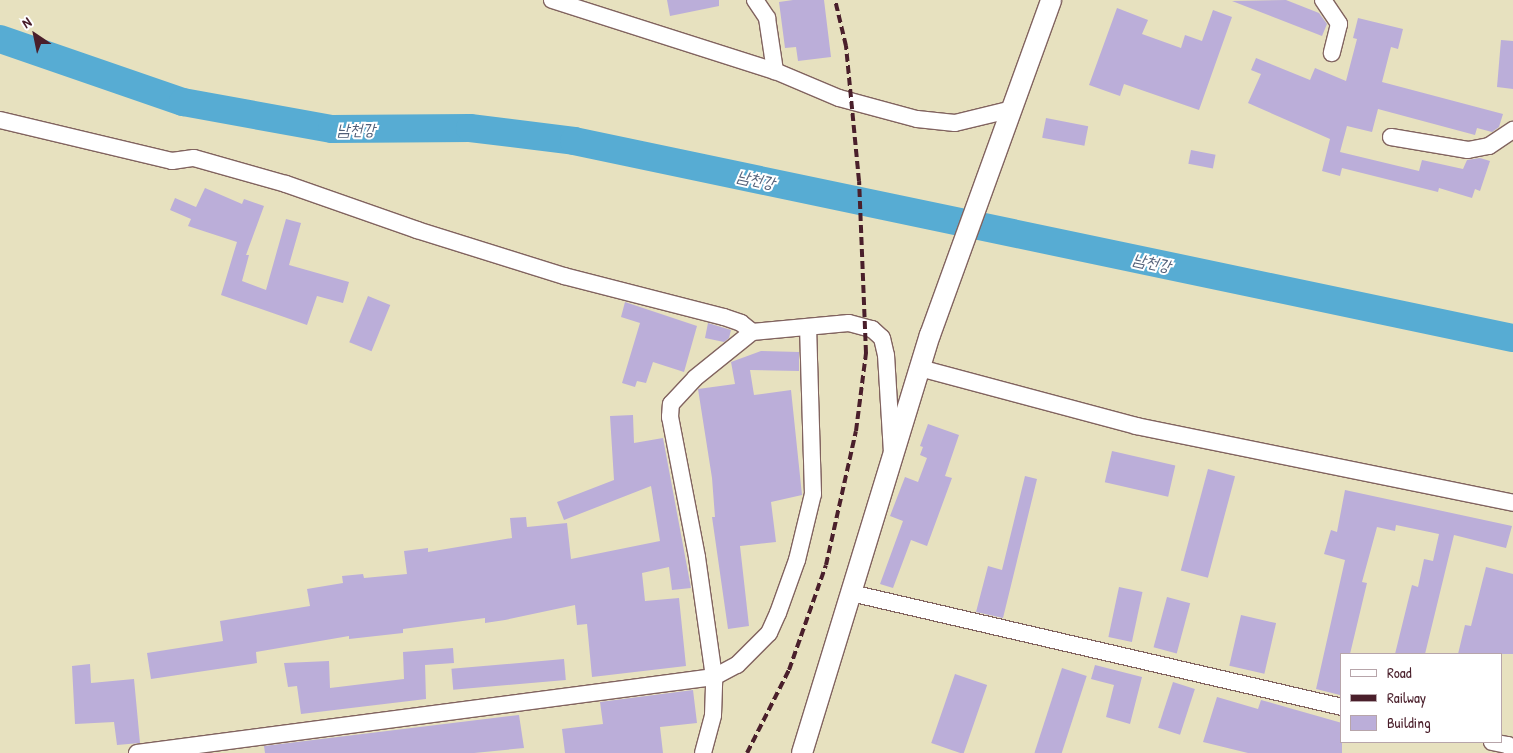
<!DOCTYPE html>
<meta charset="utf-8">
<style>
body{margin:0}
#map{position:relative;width:1513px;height:753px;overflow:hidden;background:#e7e1bf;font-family:"Patrick Hand","Poor Story",sans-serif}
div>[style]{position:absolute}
.river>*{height:28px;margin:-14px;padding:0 14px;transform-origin:14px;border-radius:14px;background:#57acd3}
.building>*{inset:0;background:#bbaed9;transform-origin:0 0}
.roads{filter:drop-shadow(1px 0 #81635f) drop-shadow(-1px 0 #81635f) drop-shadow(0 1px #81635f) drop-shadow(0 -1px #81635f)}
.minor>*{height:16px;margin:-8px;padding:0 8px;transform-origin:8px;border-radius:8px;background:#fff}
.major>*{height:20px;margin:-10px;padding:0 10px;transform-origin:10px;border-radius:10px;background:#fff}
.rail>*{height:4px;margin-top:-2px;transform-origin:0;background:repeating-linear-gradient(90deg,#4a1f2b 0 8px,transparent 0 12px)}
span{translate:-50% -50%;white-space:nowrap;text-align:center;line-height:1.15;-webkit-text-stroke:4px #fff;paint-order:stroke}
.water-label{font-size:16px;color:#505e77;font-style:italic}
.legend{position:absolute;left:1340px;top:653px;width:162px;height:90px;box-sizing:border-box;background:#fff;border:1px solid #b7a5aa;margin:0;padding:6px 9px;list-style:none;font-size:15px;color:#4a1f2b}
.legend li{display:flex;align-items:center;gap:10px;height:25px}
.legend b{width:25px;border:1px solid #b7a5aa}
.north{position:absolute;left:10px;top:10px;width:50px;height:50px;-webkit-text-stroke:4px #fff;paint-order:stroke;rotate:326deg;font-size:14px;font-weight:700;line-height:20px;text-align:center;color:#4a1f2b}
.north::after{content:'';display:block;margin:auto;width:18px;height:22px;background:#4a1f2b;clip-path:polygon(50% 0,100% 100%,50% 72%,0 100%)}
</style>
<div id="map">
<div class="river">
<i style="left:0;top:39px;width:194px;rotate:19deg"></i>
<i style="left:183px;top:102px;width:151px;rotate:10.3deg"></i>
<i style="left:332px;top:129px;width:138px;rotate:-0.4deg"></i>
<i style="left:470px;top:128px;width:105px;rotate:7.1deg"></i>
<i style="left:574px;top:141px;width:959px;rotate:11.85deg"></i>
</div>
<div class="building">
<i style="clip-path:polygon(667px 0,719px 0,719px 6px,670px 16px)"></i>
<i style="clip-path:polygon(793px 0,824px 0,831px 57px,798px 61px,796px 47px,785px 48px,779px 2px)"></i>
<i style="clip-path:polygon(1286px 0,1319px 13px,1327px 24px,1322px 36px,1232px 1px)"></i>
<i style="clip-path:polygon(1117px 8px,1148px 20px,1142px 34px,1181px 48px,1185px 35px,1202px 41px,1213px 10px,1232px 17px,1199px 110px,1124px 84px,1120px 96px,1089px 85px)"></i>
<i style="clip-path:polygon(1358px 18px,1403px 29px,1398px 49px,1391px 47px,1382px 82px,1503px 114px,1499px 127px,1492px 132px,1477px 128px,1475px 135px,1378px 109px,1372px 132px,1347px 126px,1340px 152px,1419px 171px,1422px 160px,1463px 169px,1467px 160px,1480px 158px,1490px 161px,1480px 191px,1475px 189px,1472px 198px,1439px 188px,1438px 192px,1342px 168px,1340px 176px,1322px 171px,1330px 139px,1248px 103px,1261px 74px,1251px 70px,1256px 58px,1310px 80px,1315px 68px,1346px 81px,1357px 39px,1353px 38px)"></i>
<i style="clip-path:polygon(1501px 40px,1513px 41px,1513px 89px,1497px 87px)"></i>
<i style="left:1046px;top:118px;width:43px;height:20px;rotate:11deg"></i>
<i style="left:1191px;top:150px;width:25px;height:14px;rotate:11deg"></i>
<i style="clip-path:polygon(205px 188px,242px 204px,244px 199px,264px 206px,246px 255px,249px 255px,242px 281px,266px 290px,286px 219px,301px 223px,289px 265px,349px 282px,343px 303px,317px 296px,307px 325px,221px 295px,237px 242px,188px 226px,191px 219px,170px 210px,175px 198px,196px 207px)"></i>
<i style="left:368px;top:296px;width:24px;height:50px;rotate:22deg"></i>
<i style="clip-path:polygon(625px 302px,697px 326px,684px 372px,653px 362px,646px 383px,637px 381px,635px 387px,622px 383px,640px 323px,621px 317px)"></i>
<i style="clip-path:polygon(708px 323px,731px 330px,729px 338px,724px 342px,705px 338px)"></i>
<i style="clip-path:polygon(761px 351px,799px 352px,799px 371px,750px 370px,754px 395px,791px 390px,802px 495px,771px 502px,776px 542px,740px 546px,749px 626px,728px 629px,712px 517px,715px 517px,712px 478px,698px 389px,735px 384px,731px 362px)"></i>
<i style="clip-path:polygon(633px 415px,634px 443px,663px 438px,691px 588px,672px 590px,669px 567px,642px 573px,645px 601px,679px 598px,686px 666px,592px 677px,587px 624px,577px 625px,575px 605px,505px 620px,485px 623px,485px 618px,403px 629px,403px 633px,349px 639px,349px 636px,256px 652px,257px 663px,151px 679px,147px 653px,223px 641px,220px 621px,310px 606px,307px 589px,343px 583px,342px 576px,363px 574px,364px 578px,407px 574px,404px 551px,428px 548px,428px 552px,512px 538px,510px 518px,526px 517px,527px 527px,567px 523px,571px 559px,660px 541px,651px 486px,564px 520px,557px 502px,614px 480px,610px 416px)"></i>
<i style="clip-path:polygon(928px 424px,959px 435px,945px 476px,952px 478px,927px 546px,911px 540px,893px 588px,880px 584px,903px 521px,890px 516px,905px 477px,918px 482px,927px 458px,920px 455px,923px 447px,920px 446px)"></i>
<i style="left:1112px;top:451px;width:65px;height:32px;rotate:13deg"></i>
<i style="left:1208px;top:469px;width:28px;height:105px;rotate:15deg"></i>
<i style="clip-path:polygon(1025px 476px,1037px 479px,1003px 618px,976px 612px,988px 566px,1002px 570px)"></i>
<i style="clip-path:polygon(1345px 490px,1512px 526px,1506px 548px,1454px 535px,1425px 654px,1395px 654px,1412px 585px,1418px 587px,1424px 559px,1433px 561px,1439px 534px,1396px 525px,1395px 531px,1377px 527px,1362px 582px,1367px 583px,1350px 654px,1342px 654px,1340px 695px,1316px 689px,1345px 560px,1324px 554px,1331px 530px,1337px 532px)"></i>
<i style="clip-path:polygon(1486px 567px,1513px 574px,1513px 654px,1458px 654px,1465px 625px,1471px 626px)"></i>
<i style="left:1119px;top:587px;width:24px;height:51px;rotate:12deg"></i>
<i style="left:1167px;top:597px;width:24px;height:52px;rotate:15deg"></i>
<i style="left:1241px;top:615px;width:36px;height:52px;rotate:13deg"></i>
<i style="clip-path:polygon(453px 648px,454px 663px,425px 665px,426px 699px,301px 714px,297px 686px,288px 687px,284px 663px,329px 661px,330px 688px,404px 679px,403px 652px)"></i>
<i style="left:564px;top:659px;width:21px;height:113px;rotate:85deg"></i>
<i style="clip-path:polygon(90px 664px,91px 683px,134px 679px,140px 743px,117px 745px,114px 722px,75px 724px,72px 666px)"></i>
<i style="clip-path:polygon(1095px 665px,1142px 677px,1130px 724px,1106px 717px,1114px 685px,1091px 679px)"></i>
<i style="left:1062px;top:668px;width:26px;height:89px;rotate:18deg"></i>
<i style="left:955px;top:674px;width:34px;height:73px;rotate:19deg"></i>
<i style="left:1173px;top:682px;width:23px;height:48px;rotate:18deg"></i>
<i style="clip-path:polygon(693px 690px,697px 723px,660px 727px,663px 753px,565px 753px,562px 729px,603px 724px,600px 702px)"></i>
<i style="clip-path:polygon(1217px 697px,1258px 709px,1261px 700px,1342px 723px,1342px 753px,1248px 753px,1203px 742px)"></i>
<i style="clip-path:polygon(519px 715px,524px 748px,474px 753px,265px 753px,264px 746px)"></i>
</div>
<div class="roads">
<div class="minor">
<i style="left:552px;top:0;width:234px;rotate:17.7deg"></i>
<i style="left:775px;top:71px;width:69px;rotate:22.9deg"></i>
<i style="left:839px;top:98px;width:81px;rotate:15.1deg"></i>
<i style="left:917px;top:119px;width:38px;rotate:6deg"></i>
<i style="left:955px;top:123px;width:60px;rotate:-13.6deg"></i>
<i style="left:755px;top:0;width:22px;rotate:56deg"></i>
<i style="left:767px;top:18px;width:54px;rotate:81.4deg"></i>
<i style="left:1323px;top:0;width:29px;rotate:56deg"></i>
<i style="left:1339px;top:24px;width:30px;rotate:104deg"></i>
<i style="left:0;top:120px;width:177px;rotate:13.4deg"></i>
<i style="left:172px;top:161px;width:22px;rotate:-8deg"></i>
<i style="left:194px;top:158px;width:96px;rotate:15.8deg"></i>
<i style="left:286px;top:184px;width:139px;rotate:19.3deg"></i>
<i style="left:417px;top:230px;width:154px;rotate:17.4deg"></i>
<i style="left:564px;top:276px;width:165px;rotate:14.4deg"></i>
<i style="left:724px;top:317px;width:18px;rotate:19deg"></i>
<i style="left:741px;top:323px;width:14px;rotate:39deg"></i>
<i style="left:1391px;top:137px;width:78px;rotate:9.6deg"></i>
<i style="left:1468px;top:150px;width:21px;rotate:-11deg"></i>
<i style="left:1489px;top:146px;width:29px;rotate:-34deg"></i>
<i style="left:920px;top:368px;width:224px;rotate:15deg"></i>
<i style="left:1136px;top:426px;width:385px;rotate:11.5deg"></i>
<i style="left:851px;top:593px;width:504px;rotate:13.07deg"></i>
<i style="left:1492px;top:742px;width:16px;rotate:11deg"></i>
<i style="left:1508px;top:745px;width:8px;rotate:50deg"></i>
<i style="left:137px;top:753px;width:582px;rotate:-7.5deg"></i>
<i style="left:714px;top:677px;width:26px;rotate:-28deg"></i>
<i style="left:737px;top:665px;width:45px;rotate:-45deg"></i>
<i style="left:769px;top:633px;width:22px;rotate:-66deg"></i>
<i style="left:778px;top:613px;width:56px;rotate:-70.3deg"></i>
<i style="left:797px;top:560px;width:68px;rotate:-76.4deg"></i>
<i style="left:813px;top:494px;width:166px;rotate:-91.7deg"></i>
<i style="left:703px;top:753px;width:39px;rotate:-75deg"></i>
<i style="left:713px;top:715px;width:38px;rotate:-88deg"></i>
<i style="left:714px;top:677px;width:121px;rotate:-98.1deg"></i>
<i style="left:697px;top:557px;width:143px;rotate:-100.9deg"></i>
<i style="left:670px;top:417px;width:13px;rotate:-86deg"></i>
<i style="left:671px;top:404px;width:35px;rotate:-47deg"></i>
<i style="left:695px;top:378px;width:73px;rotate:-38.9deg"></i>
<i style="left:752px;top:332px;width:97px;rotate:-5.3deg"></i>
<i style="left:849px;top:323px;width:24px;rotate:15deg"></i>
<i style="left:872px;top:329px;width:13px;rotate:42deg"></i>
<i style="left:882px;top:338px;width:17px;rotate:77deg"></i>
<i style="left:886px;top:355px;width:97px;rotate:86.5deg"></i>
</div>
<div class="major">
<i style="left:802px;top:753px;width:437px;rotate:-73deg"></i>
<i style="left:930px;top:335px;width:356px;rotate:-70.1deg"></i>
</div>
</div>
<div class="rail">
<i style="left:747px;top:753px;width:93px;rotate:-63.2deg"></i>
<i style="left:789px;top:670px;width:111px;rotate:-70.6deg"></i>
<i style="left:826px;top:565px;width:137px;rotate:-77.4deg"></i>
<i style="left:856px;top:431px;width:79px;rotate:-82.7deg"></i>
<i style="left:866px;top:353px;width:172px;rotate:-92.3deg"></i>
<i style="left:859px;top:181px;width:136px;rotate:-95.5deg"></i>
<i style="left:846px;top:46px;width:47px;rotate:-103.4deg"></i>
</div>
<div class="water-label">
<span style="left:356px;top:129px">남천강</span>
<span style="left:756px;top:179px;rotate:12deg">남천강</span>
<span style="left:1152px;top:262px;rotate:12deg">남천강</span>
</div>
<ul class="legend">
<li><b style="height:6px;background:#fff"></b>Road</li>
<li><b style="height:6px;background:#4a1f2b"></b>Railway</li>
<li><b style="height:14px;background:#bbaed9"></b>Building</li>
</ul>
<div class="north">N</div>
</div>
